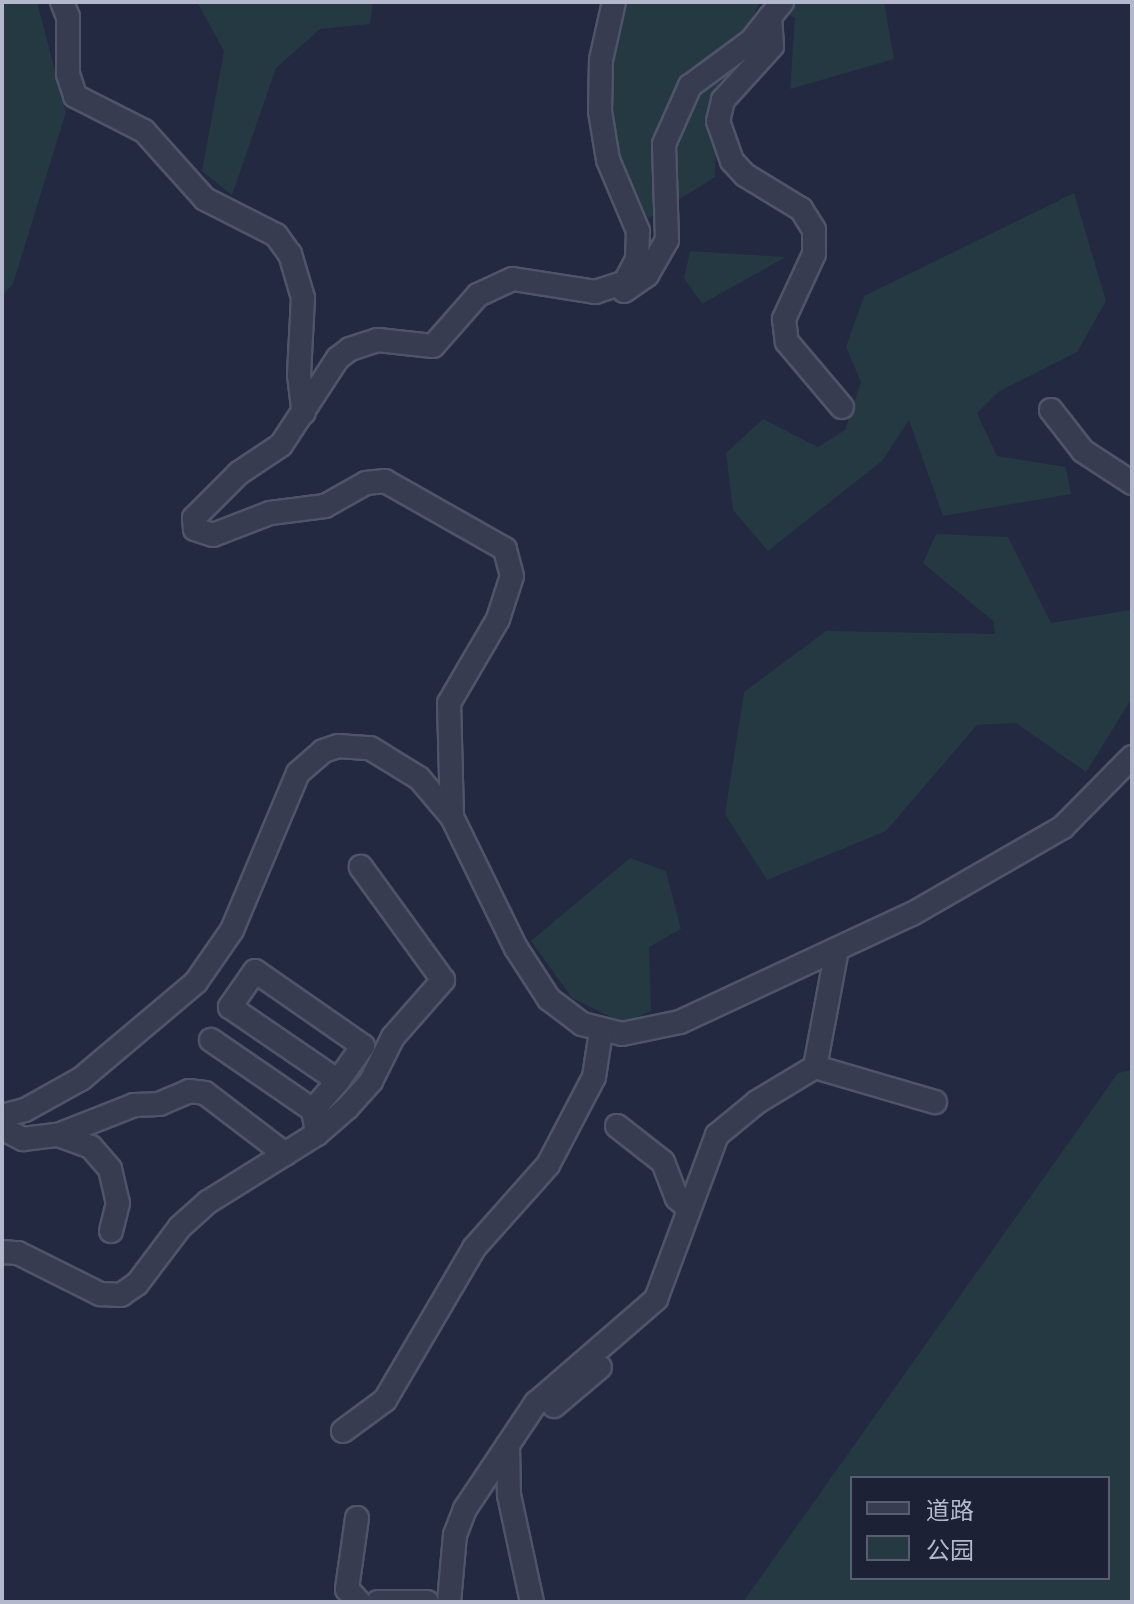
<!DOCTYPE html>
<meta charset="utf-8">
<style>
body{margin:0}
#map{position:relative;width:1134px;height:1604px;overflow:hidden;background:#222941;font-family:Raleway,"Noto Sans SC",sans-serif}
div>[style]{position:absolute}
.green>*{inset:0;background:#243942}
.roads{filter:drop-shadow(2px 0 #4f5469) drop-shadow(-2px 0 #4f5469) drop-shadow(0 2px #4f5469) drop-shadow(0 -2px #4f5469)}
.minor>*{height:22px;margin:-11px;padding:0 11px;transform-origin:11px;border-radius:11px;background:#373c51}
span{translate:-50% -50%;white-space:nowrap;text-align:center;line-height:1.15;-webkit-text-stroke:7px #1c2136;paint-order:stroke}
.frame{position:absolute;inset:0;border:4px solid #b3b8cc;pointer-events:none}
.legend{position:absolute;left:850px;top:1476px;width:260px;height:104px;box-sizing:border-box;background:#1c2136;border:2px solid #585d72;margin:0;padding:10px 14px;list-style:none;font-size:24px;color:#b3b8cc}
.legend li{display:flex;align-items:center;gap:16px;height:40px}
.legend b{width:40px;border:2px solid #585d72}
</style>
<div id="map">
<div class="green">
<i style="clip-path:polygon(2px 2px,37px 2px,66px 112px,13px 284px,2px 296px)"></i>
<i style="clip-path:polygon(197px 2px,373px 2px,370px 24px,320px 29px,276px 68px,232px 195px,202px 171px,224px 51px)"></i>
<i style="clip-path:polygon(622px 2px,760px 2px,718px 85px,715px 177px,648px 219px,613px 140px,611px 63px)"></i>
<i style="clip-path:polygon(768px 2px,884px 2px,894px 59px,790px 89px,795px 18px)"></i>
<i style="clip-path:polygon(1074px 193px,1106px 301px,1077px 352px,998px 392px,977px 413px,997px 456px,1066px 467px,1071px 494px,943px 516px,909px 420px,882px 461px,768px 551px,733px 510px,726px 453px,763px 419px,818px 447px,845px 430px,861px 382px,846px 347px,864px 296px)"></i>
<i style="clip-path:polygon(690px 251px,786px 257px,702px 304px,684px 278px)"></i>
<i style="clip-path:polygon(936px 534px,1008px 537px,1051px 623px,1130px 610px,1132px 698px,1086px 772px,1016px 723px,977px 725px,886px 831px,767px 880px,725px 814px,744px 692px,826px 631px,995px 634px,993px 621px,923px 563px)"></i>
<i style="clip-path:polygon(630px 858px,666px 871px,681px 929px,649px 947px,651px 1011px,623px 1023px,572px 998px,531px 941px)"></i>
<i style="clip-path:polygon(evenodd,1132px 1070px,1132px 1602px,743px 1602px,1118px 1073px,1132px 1070px,852px 1478px,1108px 1478px,1108px 1578px,852px 1578px,852px 1478px)"></i>
</div>
<div class="roads">
<div class="minor">
<i style="left:62px;top:2px;width:16px;rotate:68deg"></i>
<i style="left:68px;top:17px;width:57px;rotate:90deg"></i>
<i style="left:68px;top:74px;width:23px;rotate:72deg"></i>
<i style="left:75px;top:96px;width:77px;rotate:26.9deg"></i>
<i style="left:144px;top:131px;width:91px;rotate:48.1deg"></i>
<i style="left:205px;top:199px;width:80px;rotate:26.9deg"></i>
<i style="left:276px;top:235px;width:24px;rotate:54deg"></i>
<i style="left:290px;top:254px;width:46px;rotate:73.5deg"></i>
<i style="left:303px;top:298px;width:77px;rotate:93deg"></i>
<i style="left:299px;top:375px;width:38px;rotate:83deg"></i>
<i style="left:770px;top:17px;width:29px;rotate:86deg"></i>
<i style="left:772px;top:46px;width:73px;rotate:132.2deg"></i>
<i style="left:723px;top:100px;width:22px;rotate:103deg"></i>
<i style="left:718px;top:121px;width:42px;rotate:70.7deg"></i>
<i style="left:732px;top:161px;width:19px;rotate:47deg"></i>
<i style="left:745px;top:175px;width:66px;rotate:31.3deg"></i>
<i style="left:801px;top:209px;width:25px;rotate:58deg"></i>
<i style="left:814px;top:230px;width:24px;rotate:90deg"></i>
<i style="left:814px;top:254px;width:72px;rotate:114.8deg"></i>
<i style="left:784px;top:319px;width:23px;rotate:83deg"></i>
<i style="left:787px;top:342px;width:85px;rotate:49.8deg"></i>
<i style="left:624px;top:291px;width:28px;rotate:-35deg"></i>
<i style="left:647px;top:275px;width:40px;rotate:-60.3deg"></i>
<i style="left:667px;top:240px;width:96px;rotate:-91.8deg"></i>
<i style="left:664px;top:144px;width:64px;rotate:-65.9deg"></i>
<i style="left:690px;top:86px;width:76px;rotate:-36.4deg"></i>
<i style="left:751px;top:41px;width:50px;rotate:-51.5deg"></i>
<i style="left:1051px;top:410px;width:52px;rotate:52deg"></i>
<i style="left:1083px;top:451px;width:59px;rotate:33.1deg"></i>
<i style="left:452px;top:816px;width:113px;rotate:-91.5deg"></i>
<i style="left:449px;top:703px;width:97px;rotate:-59.7deg"></i>
<i style="left:498px;top:619px;width:45px;rotate:-72deg"></i>
<i style="left:512px;top:576px;width:28px;rotate:-105deg"></i>
<i style="left:505px;top:549px;width:138px;rotate:-150.5deg"></i>
<i style="left:385px;top:481px;width:19px;rotate:174deg"></i>
<i style="left:366px;top:483px;width:47px;rotate:150.7deg"></i>
<i style="left:325px;top:506px;width:55px;rotate:172.7deg"></i>
<i style="left:270px;top:513px;width:61px;rotate:158.9deg"></i>
<i style="left:213px;top:535px;width:19px;rotate:-162deg"></i>
<i style="left:195px;top:529px;width:11px;rotate:-95deg"></i>
<i style="left:194px;top:518px;width:64px;rotate:-45deg"></i>
<i style="left:239px;top:473px;width:50px;rotate:-33.7deg"></i>
<i style="left:281px;top:445px;width:104px;rotate:-56.8deg"></i>
<i style="left:338px;top:358px;width:15px;rotate:-37deg"></i>
<i style="left:350px;top:349px;width:29px;rotate:-18deg"></i>
<i style="left:378px;top:340px;width:55px;rotate:6.2deg"></i>
<i style="left:433px;top:346px;width:68px;rotate:-48.6deg"></i>
<i style="left:478px;top:295px;width:38px;rotate:-25deg"></i>
<i style="left:513px;top:279px;width:83px;rotate:9deg"></i>
<i style="left:595px;top:292px;width:32px;rotate:-18deg"></i>
<i style="left:625px;top:282px;width:26px;rotate:-62deg"></i>
<i style="left:637px;top:259px;width:28px;rotate:-88deg"></i>
<i style="left:638px;top:231px;width:77px;rotate:-112.9deg"></i>
<i style="left:608px;top:160px;width:50px;rotate:-99.3deg"></i>
<i style="left:600px;top:111px;width:51px;rotate:-88.9deg"></i>
<i style="left:601px;top:60px;width:59px;rotate:-77.4deg"></i>
<i style="left:211px;top:1040px;width:124px;rotate:34.5deg"></i>
<i style="left:815px;top:1067px;width:125px;rotate:16.3deg"></i>
<i style="left:2px;top:1116px;width:24px;rotate:-15deg"></i>
<i style="left:25px;top:1110px;width:64px;rotate:-29deg"></i>
<i style="left:81px;top:1079px;width:150px;rotate:-40.1deg"></i>
<i style="left:196px;top:982px;width:63px;rotate:-55.3deg"></i>
<i style="left:232px;top:930px;width:170px;rotate:-67.2deg"></i>
<i style="left:298px;top:773px;width:33px;rotate:-41deg"></i>
<i style="left:323px;top:751px;width:16px;rotate:-18deg"></i>
<i style="left:338px;top:746px;width:32px;rotate:4deg"></i>
<i style="left:370px;top:748px;width:57px;rotate:31.5deg"></i>
<i style="left:419px;top:778px;width:51px;rotate:49.8deg"></i>
<i style="left:452px;top:817px;width:146px;rotate:64deg"></i>
<i style="left:516px;top:948px;width:61px;rotate:57.1deg"></i>
<i style="left:549px;top:999px;width:41px;rotate:37.1deg"></i>
<i style="left:582px;top:1024px;width:41px;rotate:14deg"></i>
<i style="left:622px;top:1034px;width:59px;rotate:-11.7deg"></i>
<i style="left:680px;top:1022px;width:256px;rotate:-25deg"></i>
<i style="left:912px;top:914px;width:174px;rotate:-29.9deg"></i>
<i style="left:1063px;top:827px;width:98px;rotate:-45.4deg"></i>
<i style="left:617px;top:1126px;width:58px;rotate:38deg"></i>
<i style="left:663px;top:1162px;width:39px;rotate:69deg"></i>
<i style="left:677px;top:1198px;width:15px;rotate:42deg"></i>
<i style="left:2px;top:1128px;width:24px;rotate:28deg"></i>
<i style="left:23px;top:1139px;width:35px;rotate:-7deg"></i>
<i style="left:58px;top:1135px;width:82px;rotate:-21.5deg"></i>
<i style="left:134px;top:1105px;width:25px;rotate:-2deg"></i>
<i style="left:159px;top:1104px;width:33px;rotate:-23deg"></i>
<i style="left:189px;top:1091px;width:16px;rotate:7deg"></i>
<i style="left:205px;top:1093px;width:101px;rotate:37.3deg"></i>
<i style="left:317px;top:1134px;width:24px;rotate:-99deg"></i>
<i style="left:313px;top:1110px;width:38px;rotate:-49deg"></i>
<i style="left:338px;top:1081px;width:43px;rotate:-54.5deg"></i>
<i style="left:363px;top:1046px;width:131px;rotate:-145.2deg"></i>
<i style="left:255px;top:971px;width:44px;rotate:124.8deg"></i>
<i style="left:230px;top:1007px;width:131px;rotate:34.4deg"></i>
<i style="left:58px;top:1135px;width:35px;rotate:20deg"></i>
<i style="left:91px;top:1147px;width:29px;rotate:49deg"></i>
<i style="left:110px;top:1169px;width:35px;rotate:77deg"></i>
<i style="left:118px;top:1203px;width:29px;rotate:104deg"></i>
<i style="left:2px;top:1252px;width:16px;rotate:4deg"></i>
<i style="left:18px;top:1253px;width:92px;rotate:26.6deg"></i>
<i style="left:100px;top:1294px;width:21px;rotate:3deg"></i>
<i style="left:121px;top:1295px;width:19px;rotate:-35deg"></i>
<i style="left:137px;top:1284px;width:71px;rotate:-53deg"></i>
<i style="left:180px;top:1227px;width:38px;rotate:-42deg"></i>
<i style="left:208px;top:1202px;width:128px;rotate:-32deg"></i>
<i style="left:317px;top:1134px;width:40px;rotate:-41deg"></i>
<i style="left:347px;top:1108px;width:36px;rotate:-48deg"></i>
<i style="left:371px;top:1081px;width:49px;rotate:-63.4deg"></i>
<i style="left:393px;top:1037px;width:76px;rotate:-48.7deg"></i>
<i style="left:443px;top:980px;width:140px;rotate:-126deg"></i>
<i style="left:554px;top:1406px;width:60px;rotate:-40.3deg"></i>
<i style="left:343px;top:1431px;width:52px;rotate:-36.4deg"></i>
<i style="left:385px;top:1400px;width:176px;rotate:-59.6deg"></i>
<i style="left:474px;top:1248px;width:111px;rotate:-48.3deg"></i>
<i style="left:548px;top:1165px;width:99px;rotate:-62.4deg"></i>
<i style="left:594px;top:1077px;width:47px;rotate:-81.3deg"></i>
<i style="left:508px;top:1445px;width:50px;rotate:88.9deg"></i>
<i style="left:509px;top:1495px;width:109px;rotate:77.9deg"></i>
<i style="left:357px;top:1518px;width:72px;rotate:98deg"></i>
<i style="left:347px;top:1589px;width:18px;rotate:47deg"></i>
<i style="left:378px;top:1602px;width:49px"></i>
<i style="left:449px;top:1602px;width:67px;rotate:-84.9deg"></i>
<i style="left:455px;top:1535px;width:28px;rotate:-69deg"></i>
<i style="left:465px;top:1509px;width:128px;rotate:-56.2deg"></i>
<i style="left:536px;top:1403px;width:159px;rotate:-40.9deg"></i>
<i style="left:656px;top:1299px;width:175px;rotate:-69.6deg"></i>
<i style="left:717px;top:1135px;width:52px;rotate:-39.5deg"></i>
<i style="left:757px;top:1102px;width:68px;rotate:-31.1deg"></i>
<i style="left:815px;top:1067px;width:119px;rotate:-79.4deg"></i>
</div>
</div>
<div class="frame"></div>
<ul class="legend">
<li><b style="height:10px;background:#373c51"></b>道路</li>
<li><b style="height:22px;background:#243942"></b>公园</li>
</ul>
</div>
